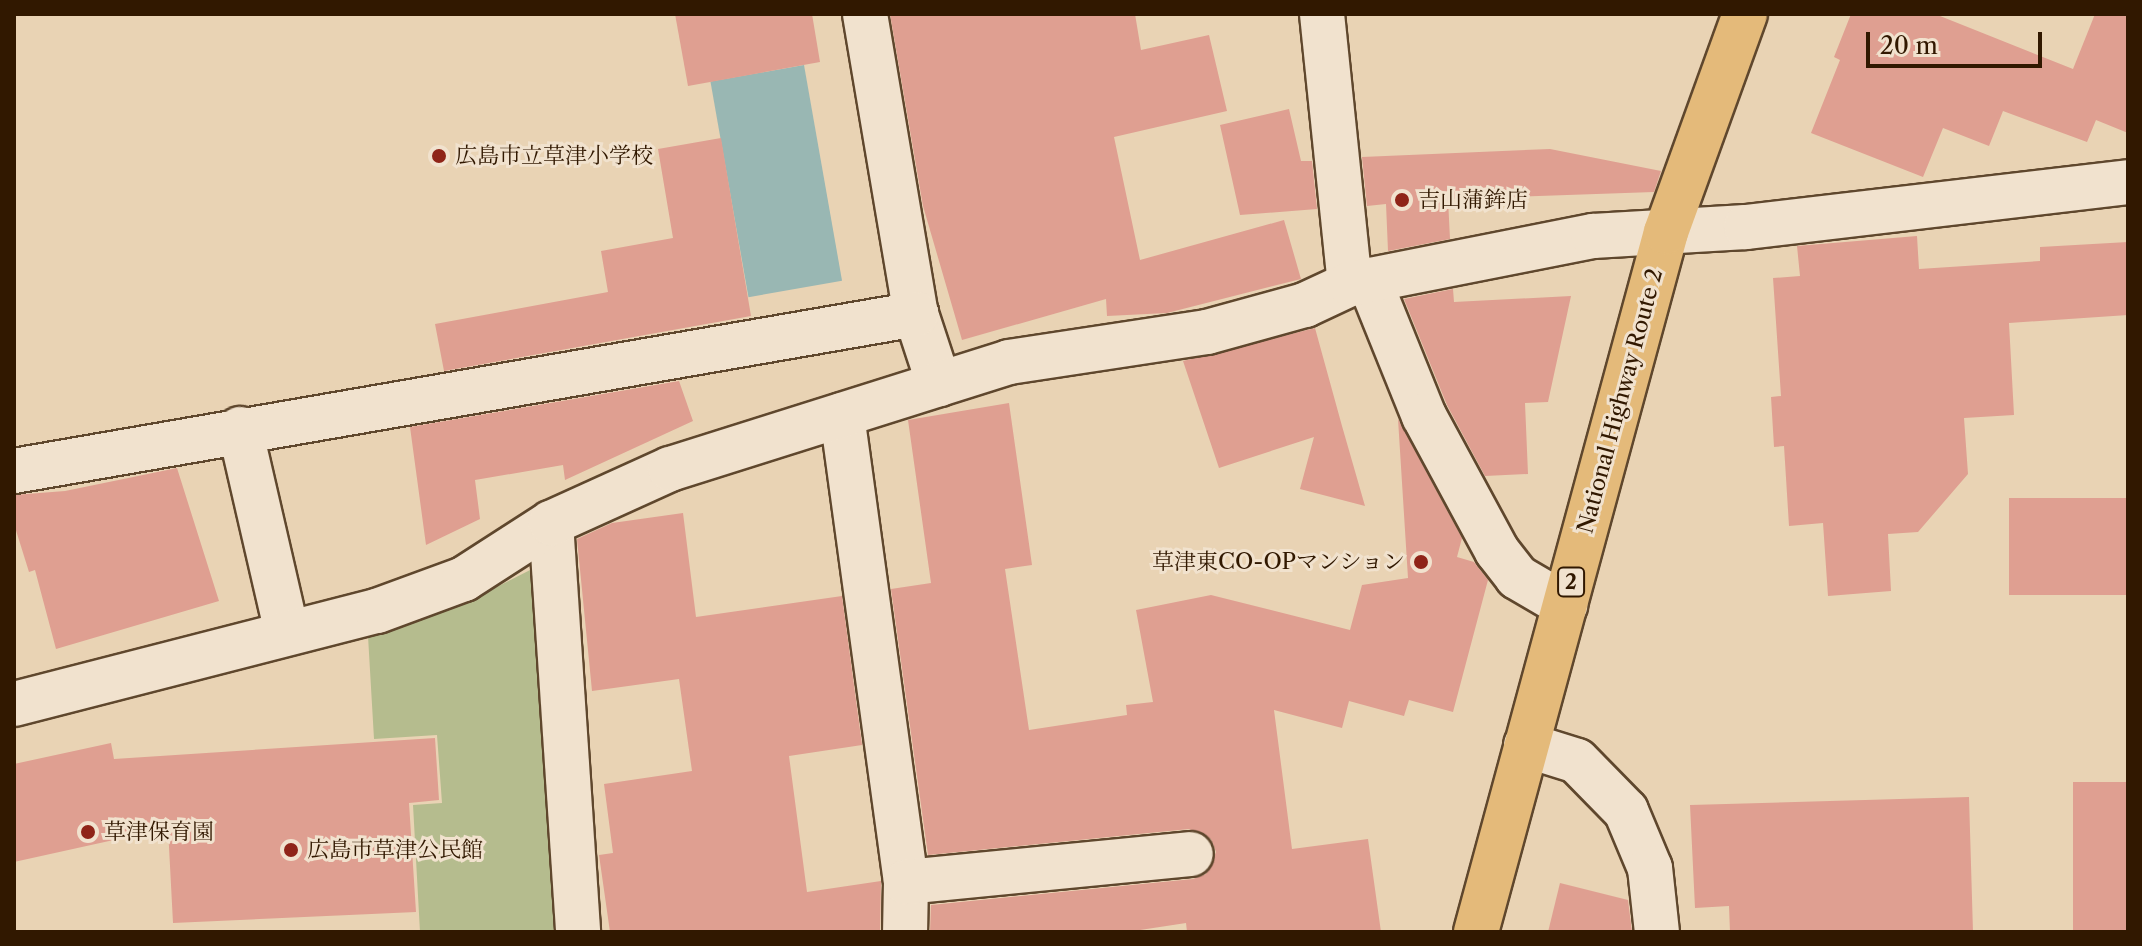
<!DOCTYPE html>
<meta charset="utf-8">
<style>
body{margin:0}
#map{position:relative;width:2142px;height:946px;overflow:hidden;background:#e9d3b4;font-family:"Libre Caslon Text","Noto Serif JP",serif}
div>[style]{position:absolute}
.green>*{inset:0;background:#b5bc8e}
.water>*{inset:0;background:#99b7b3;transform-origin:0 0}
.building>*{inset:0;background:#df9f91;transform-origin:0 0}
.roads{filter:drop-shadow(2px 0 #5f472d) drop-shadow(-2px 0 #5f472d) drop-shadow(0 2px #5f472d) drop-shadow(0 -2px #5f472d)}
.minor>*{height:44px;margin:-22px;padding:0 22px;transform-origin:22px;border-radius:22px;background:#f1e2ce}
.trunk>*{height:44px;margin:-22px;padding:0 22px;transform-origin:22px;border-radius:22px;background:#e4ba7a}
.dots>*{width:22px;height:22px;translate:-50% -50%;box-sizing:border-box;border:4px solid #f1e2ce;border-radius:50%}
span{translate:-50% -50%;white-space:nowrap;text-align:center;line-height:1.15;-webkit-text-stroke:6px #f1e2ce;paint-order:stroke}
.shield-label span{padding:2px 6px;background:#f1e2ce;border:2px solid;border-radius:6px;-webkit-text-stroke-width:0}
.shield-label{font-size:20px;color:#311800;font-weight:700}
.poi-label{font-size:22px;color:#311800}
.left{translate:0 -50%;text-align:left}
.right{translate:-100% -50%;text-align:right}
.street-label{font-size:22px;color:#311800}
.frame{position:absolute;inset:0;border:16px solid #311800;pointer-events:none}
.scale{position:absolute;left:1866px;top:32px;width:176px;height:36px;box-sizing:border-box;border:4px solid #311800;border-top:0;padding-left:10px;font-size:24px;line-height:28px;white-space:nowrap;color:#311800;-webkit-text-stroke:6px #f1e2ce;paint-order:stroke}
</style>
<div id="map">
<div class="green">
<i style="clip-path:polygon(538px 566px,560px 932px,420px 932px,413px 805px,442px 803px,437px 735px,374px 739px,368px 636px,467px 602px)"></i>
</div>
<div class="water">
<i style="left:804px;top:65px;width:219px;height:95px;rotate:80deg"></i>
</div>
<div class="building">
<i style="clip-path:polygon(675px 14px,812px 14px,820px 62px,688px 86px)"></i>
<i style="clip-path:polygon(890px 14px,1135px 14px,1141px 50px,1209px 35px,1227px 111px,1114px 137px,1140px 260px,1284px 220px,1301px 279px,1167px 313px,1107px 316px,1106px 299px,962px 340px,923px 206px)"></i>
<i style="clip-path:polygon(1851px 14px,1935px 14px,2073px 69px,2095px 14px,2128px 14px,2128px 133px,2096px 120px,2087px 142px,2003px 111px,1989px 146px,1943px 128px,1923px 177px,1811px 133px,1840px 60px,1834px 57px)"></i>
<i style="clip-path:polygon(1289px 109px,1301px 161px,1312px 161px,1317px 209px,1240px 215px,1220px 125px)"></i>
<i style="clip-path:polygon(721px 138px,751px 316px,444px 371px,435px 324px,608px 292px,601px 251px,673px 238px,658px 149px)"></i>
<i style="clip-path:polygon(1550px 149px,1661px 171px,1654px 192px,1448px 199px,1450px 239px,1388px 251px,1386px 204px,1367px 206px,1362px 157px)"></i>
<i style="clip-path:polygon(1917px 236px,1919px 269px,2040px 261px,2040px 247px,2128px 242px,2128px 315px,2009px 323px,2014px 415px,1964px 418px,1968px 474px,1918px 532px,1888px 534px,1891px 591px,1828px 596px,1823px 523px,1789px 526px,1784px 446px,1774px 447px,1771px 397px,1781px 396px,1773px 278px,1800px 276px,1797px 246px)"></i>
<i style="clip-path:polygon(1453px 289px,1454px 302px,1571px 296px,1548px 402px,1525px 403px,1528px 474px,1485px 476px,1447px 405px,1404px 299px)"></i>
<i style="clip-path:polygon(1315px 328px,1342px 426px,1365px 506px,1300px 489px,1314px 437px,1219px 468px,1183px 361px)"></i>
<i style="clip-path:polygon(679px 381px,693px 421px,565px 480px,563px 465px,475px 480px,480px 519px,426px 545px,410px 427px)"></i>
<i style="clip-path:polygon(1009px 403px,1032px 565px,1005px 569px,1029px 730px,1127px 715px,1126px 705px,1153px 702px,1136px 610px,1211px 595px,1350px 630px,1362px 585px,1408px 578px,1398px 419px,1462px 538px,1457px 557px,1474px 562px,1488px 580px,1453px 712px,1409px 700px,1404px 716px,1349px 701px,1342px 728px,1274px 710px,1292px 849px,1368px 839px,1381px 932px,1187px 932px,1186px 923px,1127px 932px,930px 932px,931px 905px,1193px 879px,1206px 874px,1216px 852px,1211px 839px,1189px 829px,928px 855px,891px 589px,931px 583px,908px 420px)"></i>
<i style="clip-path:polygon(177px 468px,219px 601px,56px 649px,35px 570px,29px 572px,14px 524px,14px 495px,65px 491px)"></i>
<i style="left:2128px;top:498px;width:97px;height:119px;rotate:90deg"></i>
<i style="clip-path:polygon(683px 513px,696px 617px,842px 596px,862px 745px,789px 756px,807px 892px,881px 881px,880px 932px,610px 932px,599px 855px,613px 853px,604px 784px,692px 771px,679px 679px,592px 691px,577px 539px,612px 523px)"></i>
<i style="clip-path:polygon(435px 738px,439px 800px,409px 803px,416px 912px,173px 923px,168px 828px,14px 862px,14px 764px,111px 743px,114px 759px)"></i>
<i style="left:2128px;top:782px;width:150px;height:55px;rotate:90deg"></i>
<i style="clip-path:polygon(1969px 797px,1973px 932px,1730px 932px,1729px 906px,1695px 908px,1690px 805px)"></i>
<i style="clip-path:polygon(1560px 883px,1628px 900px,1632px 932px,1548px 932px)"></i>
</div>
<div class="roads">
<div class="minor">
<i style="left:865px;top:14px;width:304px;rotate:80.4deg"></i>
<i style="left:916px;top:314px;width:74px;rotate:71.8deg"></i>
<i style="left:1322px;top:14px;width:271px;rotate:84.1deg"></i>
<i style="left:1369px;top:280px;width:147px;rotate:68deg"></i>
<i style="left:1424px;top:416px;width:153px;rotate:61.6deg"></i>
<i style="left:1497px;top:551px;width:33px;rotate:52deg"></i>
<i style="left:1517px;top:577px;width:56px;rotate:30.3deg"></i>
<i style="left:842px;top:415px;width:471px;rotate:82.2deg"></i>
<i style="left:906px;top:882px;width:50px;rotate:91.1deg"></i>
<i style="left:240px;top:429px;width:208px;rotate:77deg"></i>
<i style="left:14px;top:471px;width:916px;rotate:-9.87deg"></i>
<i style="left:551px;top:523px;width:410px;rotate:86.2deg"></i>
<i style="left:14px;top:704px;width:375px;rotate:-14.4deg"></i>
<i style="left:377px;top:611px;width:93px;rotate:-20.2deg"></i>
<i style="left:464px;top:579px;width:103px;rotate:-32.8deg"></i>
<i style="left:551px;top:523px;width:131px;rotate:-24.4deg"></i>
<i style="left:670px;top:469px;width:355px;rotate:-17.5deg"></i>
<i style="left:1009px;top:362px;width:200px;rotate:-8.6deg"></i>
<i style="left:1207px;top:332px;width:102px;rotate:-15.4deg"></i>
<i style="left:1305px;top:305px;width:50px;rotate:-25deg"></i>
<i style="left:1350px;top:284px;width:248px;rotate:-11.2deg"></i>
<i style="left:1593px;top:236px;width:153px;rotate:-3.4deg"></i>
<i style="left:1746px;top:227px;width:385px;rotate:-6.7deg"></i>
<i style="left:1526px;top:745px;width:53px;rotate:17.4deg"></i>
<i style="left:1577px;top:761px;width:70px;rotate:45.6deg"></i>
<i style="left:1626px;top:811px;width:62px;rotate:67.2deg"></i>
<i style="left:1650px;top:868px;width:64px;rotate:83.8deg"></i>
<i style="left:906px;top:882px;width:286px;rotate:-5.6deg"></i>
</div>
<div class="trunk">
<i style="left:1476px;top:932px;width:725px;rotate:-74.81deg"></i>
<i style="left:1666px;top:232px;width:232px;rotate:-70.1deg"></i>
</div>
</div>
<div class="dots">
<i style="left:439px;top:156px;background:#8f2418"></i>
<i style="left:1402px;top:200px;background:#8f2418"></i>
<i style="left:1421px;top:562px;background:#8f2418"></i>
<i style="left:88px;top:832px;background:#8f2418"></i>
<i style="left:291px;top:850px;background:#8f2418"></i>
</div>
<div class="shield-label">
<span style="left:1571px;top:582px">2</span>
</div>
<div class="poi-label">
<span class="left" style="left:455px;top:156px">広島市立草津小学校</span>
<span class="left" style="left:1418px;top:200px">吉山蒲鉾店</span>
<span class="right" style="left:1405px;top:562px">草津東CO-OPマンション</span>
<span class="left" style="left:104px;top:832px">草津保育園</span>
<span class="left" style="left:307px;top:850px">広島市草津公民館</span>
</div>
<div class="street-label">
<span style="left:1620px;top:401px;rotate:-75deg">National Highway Route 2</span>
</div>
<div class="frame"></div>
<div class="scale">20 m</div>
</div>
